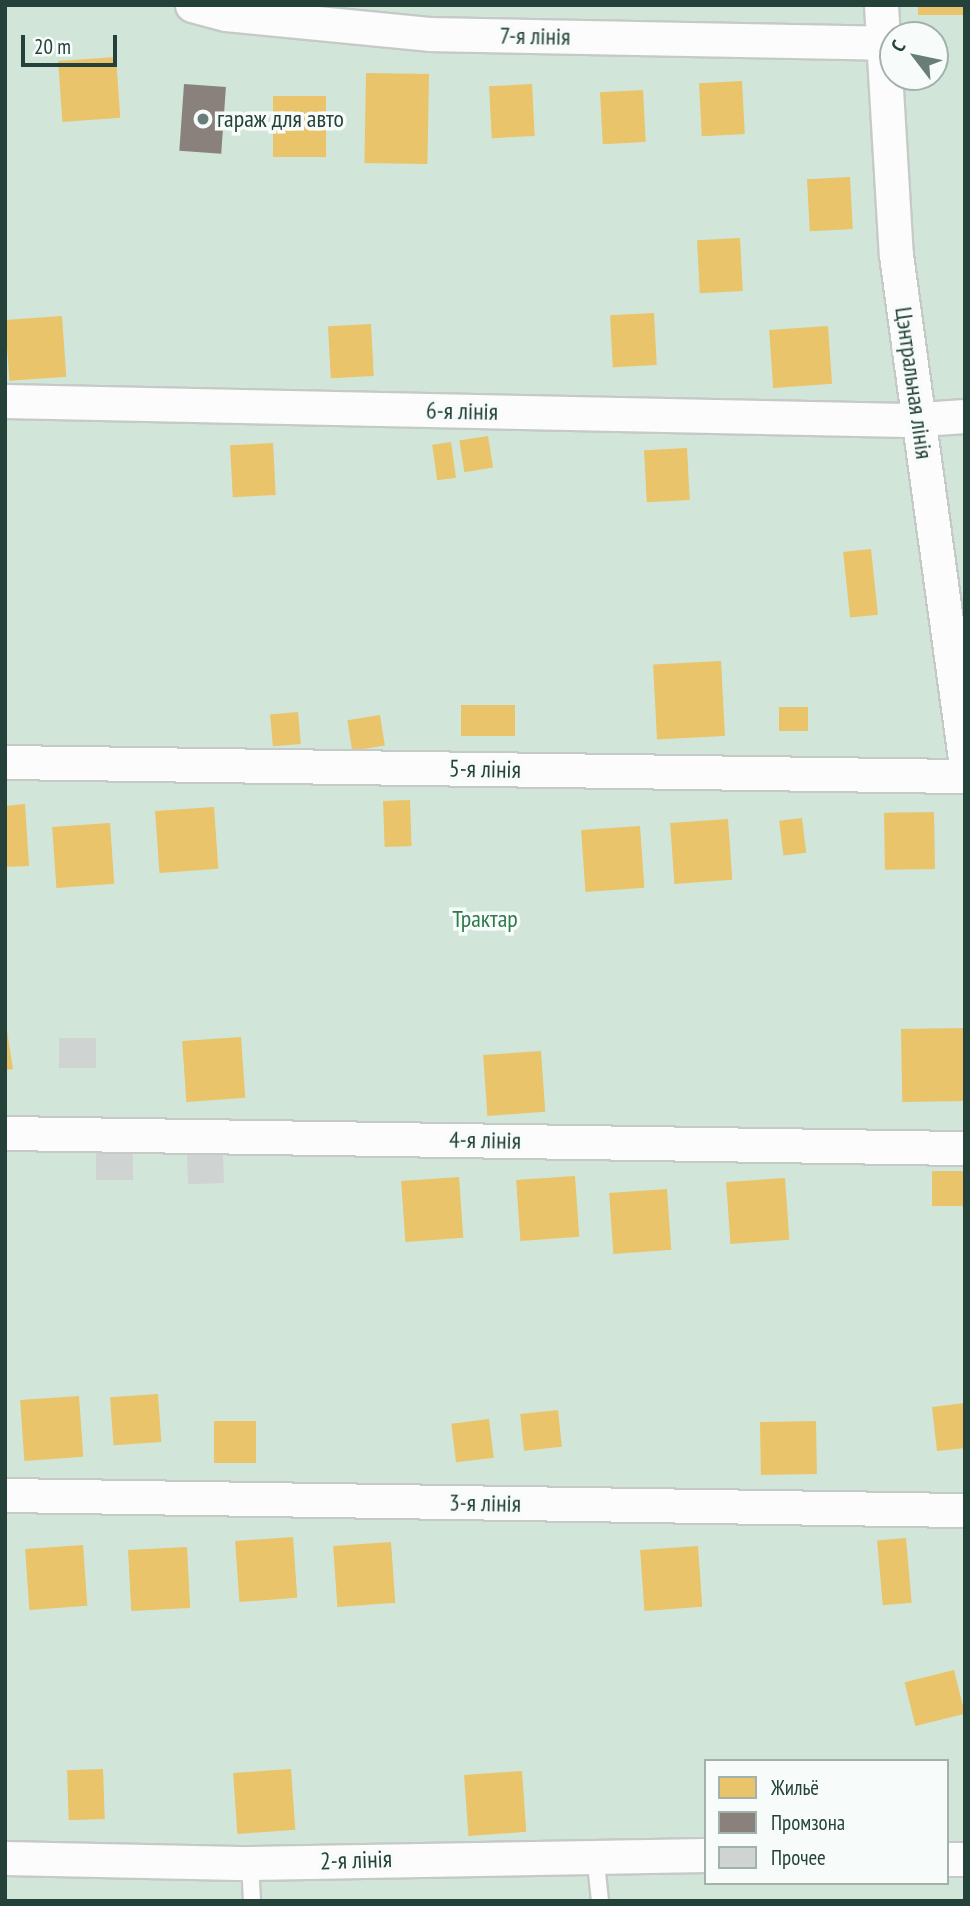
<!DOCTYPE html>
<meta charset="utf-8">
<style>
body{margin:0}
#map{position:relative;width:970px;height:1906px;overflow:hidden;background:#e8edeb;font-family:"PT Sans Narrow",sans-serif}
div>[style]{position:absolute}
.green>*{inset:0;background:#d1e6d8}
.homes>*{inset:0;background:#e9c46a;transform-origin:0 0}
.industry>*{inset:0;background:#8a817c;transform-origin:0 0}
.building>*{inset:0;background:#cfd4d2;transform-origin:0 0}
.roads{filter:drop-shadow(2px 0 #c5cac8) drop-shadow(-2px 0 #c5cac8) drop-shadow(0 2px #c5cac8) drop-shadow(0 -2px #c5cac8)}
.service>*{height:16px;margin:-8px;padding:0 8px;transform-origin:8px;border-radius:8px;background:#fcfcfc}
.minor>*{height:33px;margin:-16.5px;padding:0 16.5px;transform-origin:16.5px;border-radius:16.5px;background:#fcfcfc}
.dots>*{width:19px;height:19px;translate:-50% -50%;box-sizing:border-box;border:4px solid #f7fbf9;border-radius:50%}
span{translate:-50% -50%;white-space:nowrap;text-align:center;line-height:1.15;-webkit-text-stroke:7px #f7fbf9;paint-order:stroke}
.street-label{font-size:24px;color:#24423a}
.poi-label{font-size:24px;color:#24423a}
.left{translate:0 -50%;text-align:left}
.park-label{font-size:24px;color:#2d7a4b}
.frame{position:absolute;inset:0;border:7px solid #24423a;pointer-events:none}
.legend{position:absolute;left:704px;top:1759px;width:245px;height:126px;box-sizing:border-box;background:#f7fbf9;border:2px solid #a3b1ad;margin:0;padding:9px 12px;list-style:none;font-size:21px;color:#24423a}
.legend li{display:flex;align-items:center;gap:14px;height:35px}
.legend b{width:35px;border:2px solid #a3b1ad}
.north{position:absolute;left:879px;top:21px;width:70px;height:70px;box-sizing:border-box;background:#f7fbf9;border:2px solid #a3b1ad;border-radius:50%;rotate:302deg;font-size:19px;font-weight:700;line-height:28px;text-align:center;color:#24423a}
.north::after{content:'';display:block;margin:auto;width:24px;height:32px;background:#697e78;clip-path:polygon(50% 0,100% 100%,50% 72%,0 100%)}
.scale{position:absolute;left:21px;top:35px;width:96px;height:32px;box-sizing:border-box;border:4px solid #24423a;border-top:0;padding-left:9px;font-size:21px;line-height:24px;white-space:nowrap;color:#24423a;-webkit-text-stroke:5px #f7fbf9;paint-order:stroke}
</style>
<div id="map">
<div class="green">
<i style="clip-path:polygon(evenodd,5px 5px,965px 5px,965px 1901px,5px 1901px,5px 5px,893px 35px,935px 35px,935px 77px,893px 77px,893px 35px,5px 5px,706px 1761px,947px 1761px,947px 1883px,706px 1883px,706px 1761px)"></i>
</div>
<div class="homes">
<i style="left:918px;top:5px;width:47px;height:10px"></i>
<i style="left:116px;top:57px;width:61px;height:58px;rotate:86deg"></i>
<i style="left:366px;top:73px;width:63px;height:90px;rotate:1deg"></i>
<i style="left:742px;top:81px;width:53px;height:43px;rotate:87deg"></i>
<i style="left:532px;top:84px;width:52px;height:43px;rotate:87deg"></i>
<i style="left:643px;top:90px;width:52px;height:43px;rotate:87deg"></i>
<i style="left:273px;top:96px;width:53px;height:61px"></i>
<i style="left:850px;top:177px;width:52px;height:43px;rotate:87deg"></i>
<i style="left:740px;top:238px;width:53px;height:43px;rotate:87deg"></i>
<i style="left:654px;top:313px;width:52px;height:44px;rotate:87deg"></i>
<i style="left:62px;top:316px;width:61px;height:57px;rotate:86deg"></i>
<i style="left:371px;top:324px;width:52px;height:43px;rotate:87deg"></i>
<i style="left:828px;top:326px;width:58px;height:59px;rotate:86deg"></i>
<i style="left:488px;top:436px;width:32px;height:29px;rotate:81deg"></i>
<i style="left:451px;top:442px;width:36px;height:19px;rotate:82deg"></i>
<i style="left:273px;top:443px;width:52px;height:43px;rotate:87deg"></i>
<i style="left:687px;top:448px;width:52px;height:43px;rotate:87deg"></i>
<i style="left:871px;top:549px;width:66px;height:28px;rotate:84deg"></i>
<i style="left:721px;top:661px;width:75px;height:68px;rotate:87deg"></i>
<i style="left:461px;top:705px;width:54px;height:31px"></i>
<i style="left:808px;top:707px;width:24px;height:29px;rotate:90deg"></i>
<i style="left:298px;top:712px;width:32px;height:28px;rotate:85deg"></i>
<i style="left:380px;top:715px;width:31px;height:33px;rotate:81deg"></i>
<i style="left:410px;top:800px;width:46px;height:27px;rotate:88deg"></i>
<i style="clip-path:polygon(25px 804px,29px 866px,5px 867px,5px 806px)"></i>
<i style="left:214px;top:807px;width:62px;height:59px;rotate:86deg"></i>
<i style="left:934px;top:812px;width:57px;height:50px;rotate:89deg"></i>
<i style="left:802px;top:818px;width:35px;height:23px;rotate:83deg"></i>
<i style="left:728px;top:819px;width:61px;height:58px;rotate:86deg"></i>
<i style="left:110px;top:823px;width:61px;height:58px;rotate:86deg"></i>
<i style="left:640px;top:826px;width:62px;height:59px;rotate:86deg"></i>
<i style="clip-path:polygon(5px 1018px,13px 1069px,5px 1070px)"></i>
<i style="left:964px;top:1028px;width:73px;height:63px;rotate:89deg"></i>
<i style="left:241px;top:1037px;width:61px;height:59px;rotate:86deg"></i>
<i style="left:541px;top:1051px;width:61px;height:58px;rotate:86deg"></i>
<i style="left:965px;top:1171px;width:35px;height:33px;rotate:90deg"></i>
<i style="left:575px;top:1176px;width:61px;height:59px;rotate:86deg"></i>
<i style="left:459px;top:1177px;width:61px;height:58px;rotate:86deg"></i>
<i style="left:785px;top:1178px;width:62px;height:59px;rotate:86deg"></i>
<i style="left:667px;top:1189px;width:61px;height:58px;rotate:86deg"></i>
<i style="left:158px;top:1394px;width:48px;height:48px;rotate:86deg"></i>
<i style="left:79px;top:1396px;width:61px;height:59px;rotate:86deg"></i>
<i style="clip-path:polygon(965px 1403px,965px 1448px,937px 1451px,932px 1407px)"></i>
<i style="left:558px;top:1410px;width:37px;height:38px;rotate:84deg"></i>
<i style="left:489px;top:1419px;width:39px;height:38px;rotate:83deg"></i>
<i style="left:214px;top:1421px;width:42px;height:42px"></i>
<i style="left:816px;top:1421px;width:53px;height:56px;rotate:89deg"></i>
<i style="left:293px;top:1537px;width:61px;height:58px;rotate:86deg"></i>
<i style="left:906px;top:1538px;width:65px;height:29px;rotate:85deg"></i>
<i style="left:391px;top:1542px;width:61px;height:58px;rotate:86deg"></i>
<i style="left:83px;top:1545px;width:61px;height:58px;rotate:86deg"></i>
<i style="left:698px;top:1546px;width:61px;height:58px;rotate:86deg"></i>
<i style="left:187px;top:1547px;width:61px;height:59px;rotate:87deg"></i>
<i style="left:954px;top:1670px;width:45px;height:51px;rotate:76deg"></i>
<i style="left:103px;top:1769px;width:50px;height:36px;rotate:88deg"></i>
<i style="left:291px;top:1769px;width:61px;height:58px;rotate:86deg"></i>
<i style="left:522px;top:1771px;width:61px;height:58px;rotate:86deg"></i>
</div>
<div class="industry">
<i style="left:184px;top:84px;width:42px;height:67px;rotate:4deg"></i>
</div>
<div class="building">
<i style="left:59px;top:1038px;width:37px;height:30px"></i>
<i style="left:133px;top:1151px;width:29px;height:37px;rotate:90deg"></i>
<i style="left:223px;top:1154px;width:29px;height:36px;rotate:88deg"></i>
</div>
<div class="roads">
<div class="service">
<i style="left:595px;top:1854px;width:47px;rotate:83.9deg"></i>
<i style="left:250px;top:1863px;width:38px;rotate:87deg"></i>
</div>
<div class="minor">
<i style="left:192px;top:5px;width:35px;rotate:15deg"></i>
<i style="left:226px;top:14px;width:206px;rotate:5.6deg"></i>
<i style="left:431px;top:34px;width:450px;rotate:1.1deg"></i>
<i style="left:881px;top:5px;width:250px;rotate:86.6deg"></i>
<i style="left:896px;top:255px;width:509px;rotate:82.2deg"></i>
<i style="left:5px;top:401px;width:901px;rotate:1.21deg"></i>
<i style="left:906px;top:420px;width:59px;rotate:-3.9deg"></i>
<i style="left:5px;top:762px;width:960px;rotate:0.84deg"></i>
<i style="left:5px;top:1133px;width:960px;rotate:0.9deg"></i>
<i style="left:5px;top:1495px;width:960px;rotate:0.9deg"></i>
<i style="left:5px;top:1858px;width:245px;rotate:1.2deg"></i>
<i style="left:250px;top:1863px;width:456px;rotate:-1deg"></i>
<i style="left:947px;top:1859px;width:18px"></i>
</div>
</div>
<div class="dots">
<i style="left:203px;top:119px;background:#697e78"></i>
</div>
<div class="street-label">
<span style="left:535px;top:36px;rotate:1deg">7-я лінія</span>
<span style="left:914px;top:383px;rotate:82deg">Цэнтральная лінія</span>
<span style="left:462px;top:411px;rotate:1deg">6-я лінія</span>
<span style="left:485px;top:769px;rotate:1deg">5-я лінія</span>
<span style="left:485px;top:1140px;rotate:1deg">4-я лінія</span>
<span style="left:485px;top:1503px;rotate:1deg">3-я лінія</span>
<span style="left:356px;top:1860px;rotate:-2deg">2-я лінія</span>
</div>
<div class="poi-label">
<span class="left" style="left:217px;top:119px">гараж для авто</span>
</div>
<div class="park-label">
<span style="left:485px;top:919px">Трактар</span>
</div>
<div class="frame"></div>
<ul class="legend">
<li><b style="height:19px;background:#e9c46a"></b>Жильё</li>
<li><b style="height:19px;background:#8a817c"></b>Промзона</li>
<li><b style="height:19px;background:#cfd4d2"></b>Прочее</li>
</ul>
<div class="north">С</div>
<div class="scale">20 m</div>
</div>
